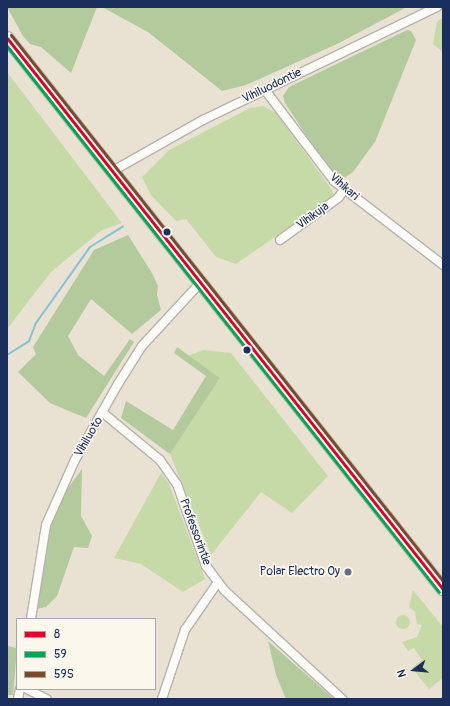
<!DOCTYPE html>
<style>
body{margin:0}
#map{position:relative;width:450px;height:706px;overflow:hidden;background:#e9e2d3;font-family:Pangolin,sans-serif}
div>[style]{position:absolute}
.green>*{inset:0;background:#c5daa6}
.round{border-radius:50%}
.forest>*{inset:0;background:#b3ca9c}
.stream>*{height:2px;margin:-1px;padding:0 1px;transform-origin:1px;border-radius:1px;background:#83c2d4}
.roads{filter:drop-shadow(1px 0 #b5b3ae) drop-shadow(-1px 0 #b5b3ae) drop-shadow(0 1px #b5b3ae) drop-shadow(0 -1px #b5b3ae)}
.minor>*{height:8px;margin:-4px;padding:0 4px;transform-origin:4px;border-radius:4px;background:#fcfbf8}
.secondary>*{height:12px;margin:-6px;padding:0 6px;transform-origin:6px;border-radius:6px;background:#fcfbf8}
.bus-1>*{height:3px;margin:-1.5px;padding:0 1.5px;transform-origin:1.5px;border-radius:1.5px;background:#e4002b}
.bus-2>*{height:3px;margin:-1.5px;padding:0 1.5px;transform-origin:1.5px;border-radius:1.5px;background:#00a651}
.bus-3>*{height:3px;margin:-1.5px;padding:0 1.5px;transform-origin:1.5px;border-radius:1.5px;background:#7a4b2a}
.dots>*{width:11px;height:11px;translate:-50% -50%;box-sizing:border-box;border:2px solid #fbf7ec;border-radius:50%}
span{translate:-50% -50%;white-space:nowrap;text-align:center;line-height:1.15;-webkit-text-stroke:3.5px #fbf7ec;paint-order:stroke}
.street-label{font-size:12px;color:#1b2f5e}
.poi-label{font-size:12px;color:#1b2f5e}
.right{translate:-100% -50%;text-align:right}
.frame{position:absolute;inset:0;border:8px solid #1b2f5e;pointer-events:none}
.legend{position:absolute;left:16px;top:618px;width:140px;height:72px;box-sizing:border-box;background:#fbf7ec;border:1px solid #a1a7b3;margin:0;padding:5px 7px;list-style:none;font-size:12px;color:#1b2f5e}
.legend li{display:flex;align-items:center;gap:8px;height:20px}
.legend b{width:20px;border:1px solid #a1a7b3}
.north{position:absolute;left:394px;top:650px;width:40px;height:40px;-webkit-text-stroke:3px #fbf7ec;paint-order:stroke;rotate:254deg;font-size:11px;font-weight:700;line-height:16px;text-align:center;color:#1b2f5e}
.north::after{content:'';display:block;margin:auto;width:14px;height:18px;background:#1b2f5e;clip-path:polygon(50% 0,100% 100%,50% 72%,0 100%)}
</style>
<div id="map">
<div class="green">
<i style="clip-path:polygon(443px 17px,443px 52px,433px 44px,437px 22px)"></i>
<i style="clip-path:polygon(7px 72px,122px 223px,102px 230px,51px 272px,7px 329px)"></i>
<i style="clip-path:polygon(263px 106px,276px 113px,332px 190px,333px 194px,324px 203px,236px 264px,216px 257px,186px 219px,176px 221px,151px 195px,142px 177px,169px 150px,250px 108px)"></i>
<i style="clip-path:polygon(203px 350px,231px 353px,328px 476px,292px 513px,261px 492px,211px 555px,170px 454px,220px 378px,188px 356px)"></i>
<i style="clip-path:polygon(161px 473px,169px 484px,205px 579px,183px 592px,141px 564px,114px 558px)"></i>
<i style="clip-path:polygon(413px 590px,443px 627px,443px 678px,429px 689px,412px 668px,422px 660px,414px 648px,408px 651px,402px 642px,417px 637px,422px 625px,417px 624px,415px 612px,409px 607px)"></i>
<i class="round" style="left:396px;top:615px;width:14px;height:14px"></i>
</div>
<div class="forest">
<i style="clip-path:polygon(7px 7px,97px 7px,71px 73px,41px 47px,30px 44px,23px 36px)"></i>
<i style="clip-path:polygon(102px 7px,407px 7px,337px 44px,246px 85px,222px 91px,148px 32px)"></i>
<i style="clip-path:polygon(407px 30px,411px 31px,416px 40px,375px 142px,353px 172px,344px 178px,336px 176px,321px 158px,285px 103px,283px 96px,289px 87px)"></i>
<i style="clip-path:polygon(128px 235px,152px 273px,158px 286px,157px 295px,161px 310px,132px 334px,91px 299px,68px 336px,78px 355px,104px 376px,130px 339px,134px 342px,86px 418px,50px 403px,18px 372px,36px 354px,33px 347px,94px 250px)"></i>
<i style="clip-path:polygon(177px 347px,220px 378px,170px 454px,121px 418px,126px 401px,173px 430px,206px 376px,174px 353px)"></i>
<i style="clip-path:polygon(82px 469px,81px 516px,92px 536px,88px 548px,74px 547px,57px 596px,46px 607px,37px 609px,50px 526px,62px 496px)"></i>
<i style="clip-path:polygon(268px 641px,334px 699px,286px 699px,276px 675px)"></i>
<i style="clip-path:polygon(7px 646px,17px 648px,13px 695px,7px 695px)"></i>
</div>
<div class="stream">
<i style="left:7px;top:355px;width:26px;rotate:-32deg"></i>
<i style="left:29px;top:341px;width:19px;rotate:-69deg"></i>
<i style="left:36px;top:323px;width:93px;rotate:-54.6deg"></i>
<i style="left:90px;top:247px;width:39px;rotate:-32deg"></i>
</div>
<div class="roads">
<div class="minor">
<i style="left:265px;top:90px;width:114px;rotate:52.8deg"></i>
<i style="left:334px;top:181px;width:138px;rotate:37.6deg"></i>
<i style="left:111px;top:172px;width:106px;rotate:-29.5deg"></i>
<i style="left:203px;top:120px;width:260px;rotate:-25.8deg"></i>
<i style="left:280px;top:240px;width:72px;rotate:-35.9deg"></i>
<i style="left:338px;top:198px;width:10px;rotate:-53deg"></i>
<i style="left:102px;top:412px;width:75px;rotate:39.6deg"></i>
<i style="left:160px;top:460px;width:29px;rotate:55deg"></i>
<i style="left:177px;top:484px;width:87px;rotate:70.5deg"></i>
<i style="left:206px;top:566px;width:30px;rotate:53deg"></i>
<i style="left:224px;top:590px;width:161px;rotate:42.7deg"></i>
<i style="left:31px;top:619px;width:95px;rotate:-80.9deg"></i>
<i style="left:46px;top:525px;width:71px;rotate:-66deg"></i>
<i style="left:75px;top:460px;width:87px;rotate:-60.5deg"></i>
<i style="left:118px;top:384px;width:45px;rotate:-57.7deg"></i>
<i style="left:142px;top:346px;width:87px;rotate:-47.3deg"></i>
<i style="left:27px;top:689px;width:22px;rotate:27deg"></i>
<i style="left:18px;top:699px;width:10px;rotate:-79deg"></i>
<i style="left:162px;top:699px;width:73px;rotate:-71.6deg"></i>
<i style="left:185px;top:630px;width:58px;rotate:-55.5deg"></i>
</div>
<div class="secondary">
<i style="left:7px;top:38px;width:703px;rotate:51.65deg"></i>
</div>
</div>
<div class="bus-1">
<i style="left:7px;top:38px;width:703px;rotate:51.65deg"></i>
</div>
<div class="bus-2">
<i style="left:7px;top:46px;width:696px;rotate:51.65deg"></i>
</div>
<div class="bus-3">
<i style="left:11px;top:35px;width:696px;rotate:51.65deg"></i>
</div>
<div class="dots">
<i style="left:167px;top:232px;background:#1b2f5e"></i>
<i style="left:247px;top:350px;background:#1b2f5e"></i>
<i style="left:348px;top:572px;background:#636e87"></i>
</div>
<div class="street-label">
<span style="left:272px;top:86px;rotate:-26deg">Vihiluodontie</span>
<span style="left:344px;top:187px;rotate:41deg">Vihikari</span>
<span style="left:313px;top:216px;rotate:-36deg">Vihikuja</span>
<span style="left:89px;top:437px;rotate:-60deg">Vihiluoto</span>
<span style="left:195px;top:532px;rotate:70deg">Professorintie</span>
</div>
<div class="poi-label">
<span class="right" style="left:340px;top:572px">Polar Electro Oy</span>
</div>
<div class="frame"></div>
<ul class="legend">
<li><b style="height:5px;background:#e4002b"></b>8</li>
<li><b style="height:5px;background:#00a651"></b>59</li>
<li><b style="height:5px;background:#7a4b2a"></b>59S</li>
</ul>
<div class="north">N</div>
</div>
